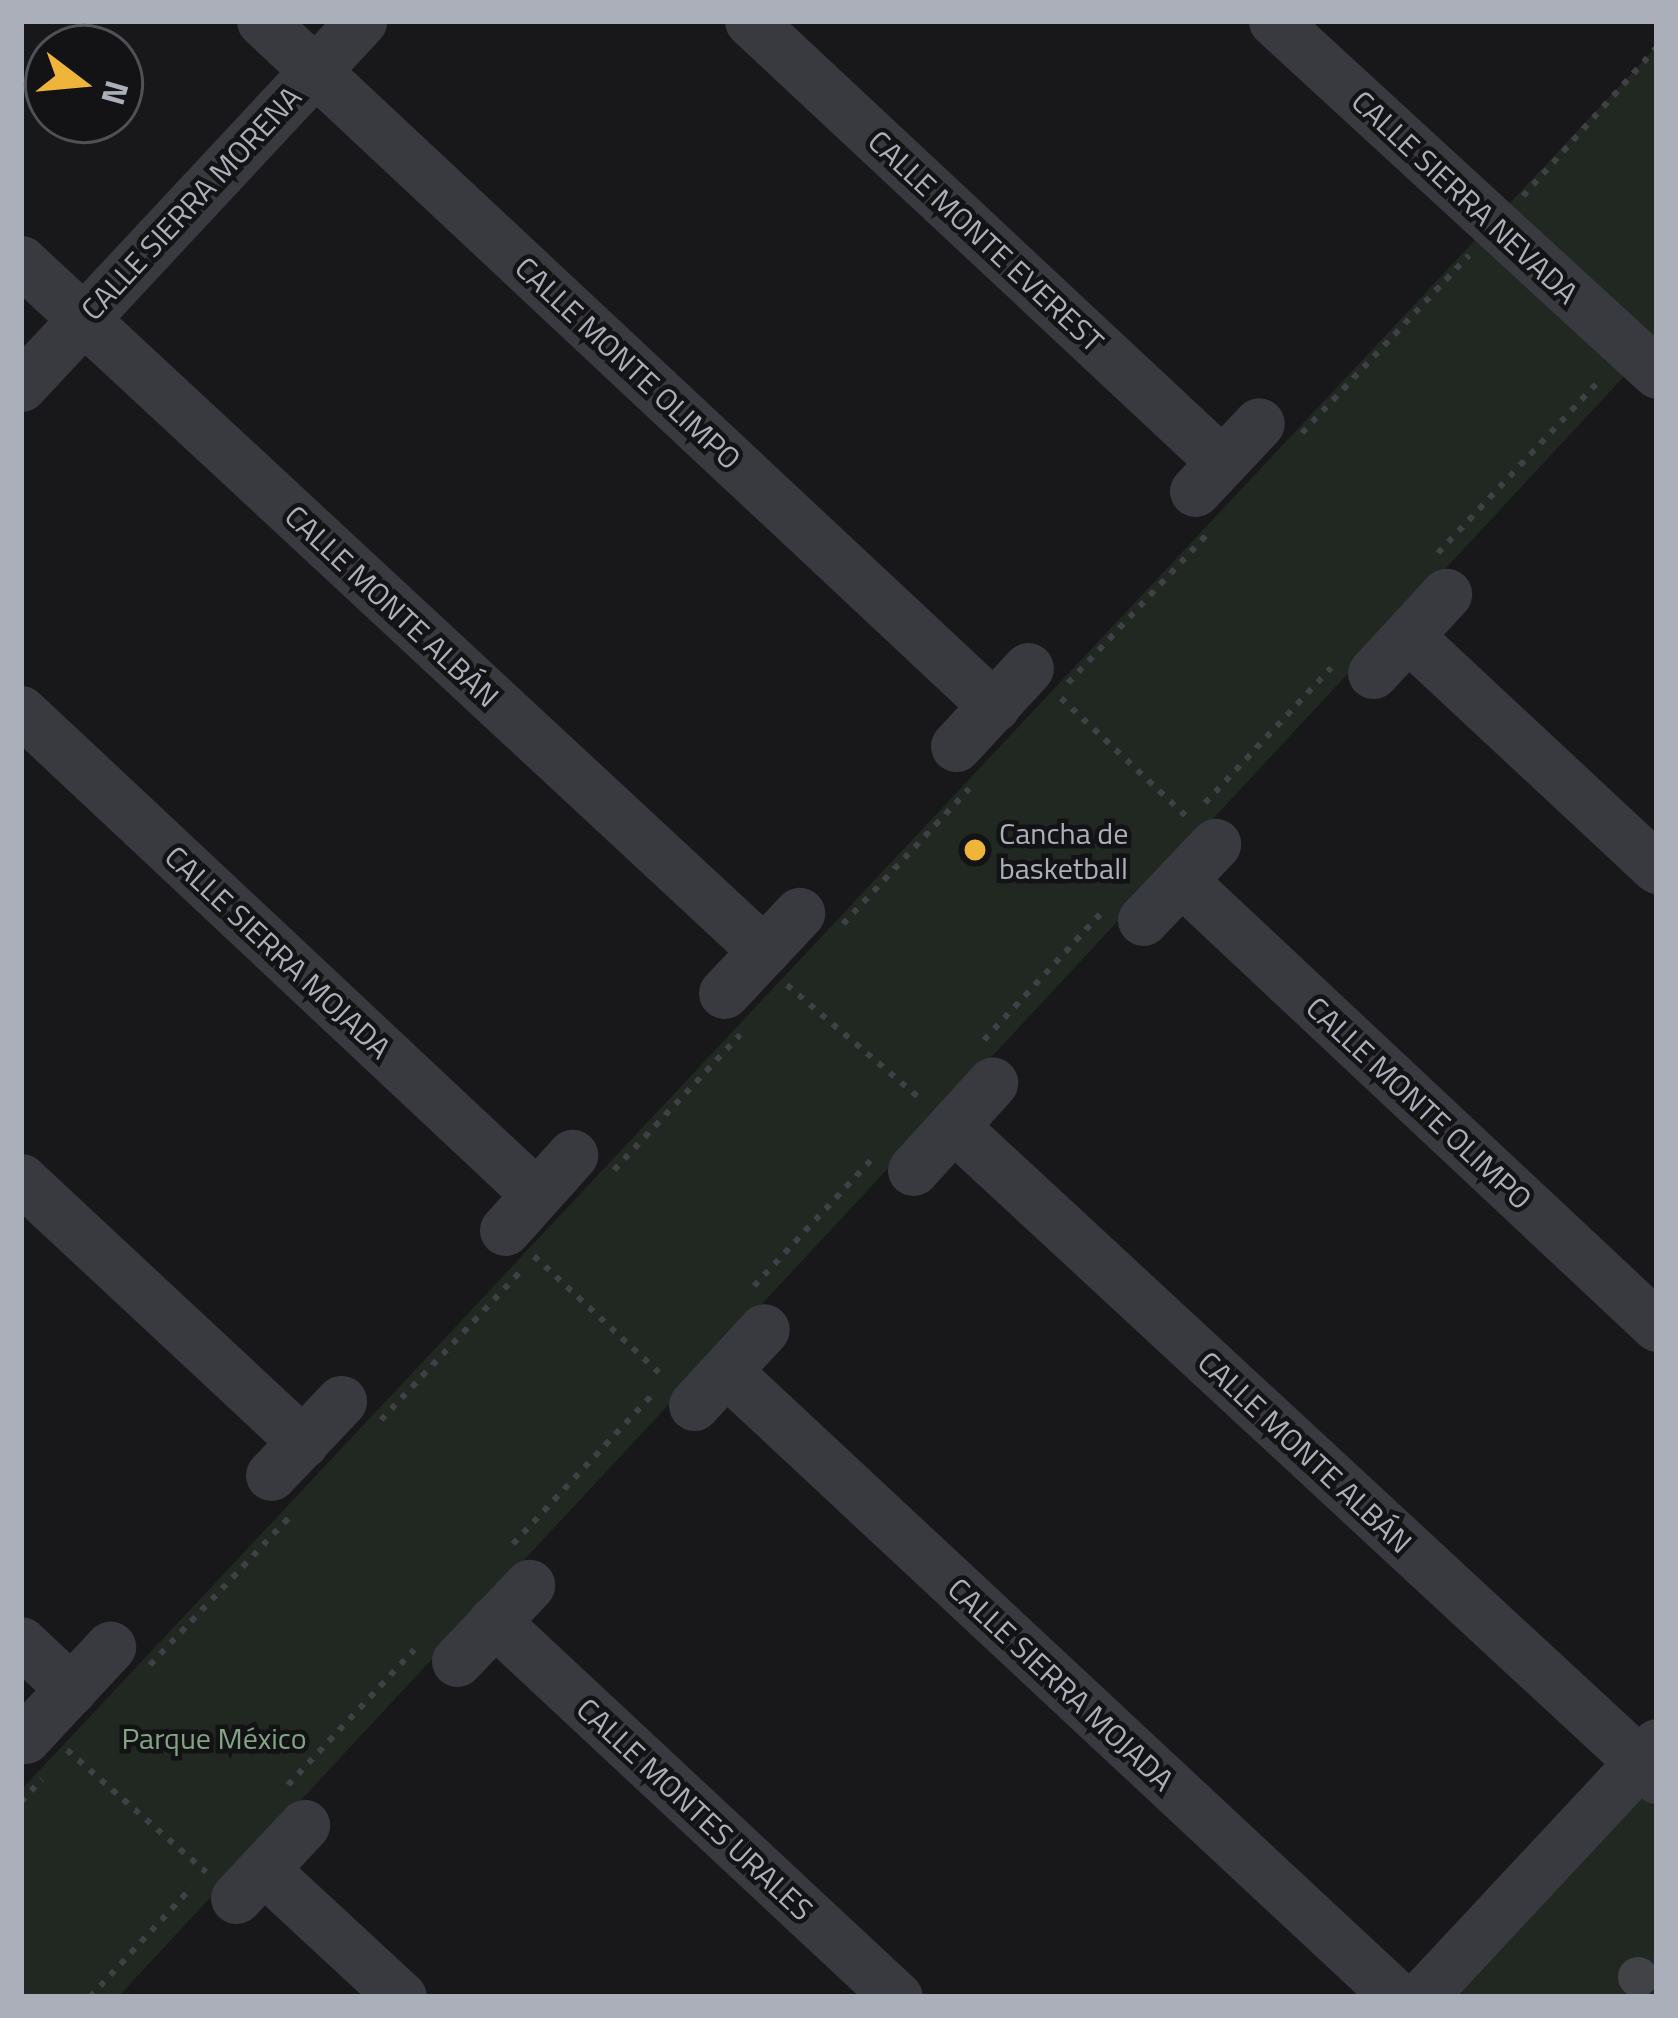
<!DOCTYPE html>
<meta charset="utf-8">
<style>
body{margin:0}
#map{position:relative;width:1678px;height:2018px;overflow:hidden;background:#18181a;font-family:"Titillium Web",sans-serif}
div>[style]{position:absolute}
.green>*{inset:0;background:#202821}
.building>*{inset:0;background:#424347}
.round{border-radius:50%}
.path>*{height:6px;margin-top:-3px;transform-origin:0;background:repeating-linear-gradient(90deg,#3f4146 0 6px,transparent 0 15px)}
.minor>*{height:51px;margin:-25.5px;padding:0 25.5px;transform-origin:25.5px;border-radius:25.5px;background:#393a3f}
.dots>*{width:33px;height:33px;translate:-50% -50%;box-sizing:border-box;border:6px solid #131315;border-radius:50%}
span{translate:-50% -50%;white-space:nowrap;text-align:center;line-height:1.15;-webkit-text-stroke:9px #131315;paint-order:stroke}
.street-label{font-size:30px;color:#aaafb9}
.poi-label{font-size:30px;color:#aaafb9}
.left{translate:0 -50%;text-align:left}
.park-label{font-size:30px;color:#82a484}
.frame{position:absolute;inset:0;border:24px solid #aaafb9;pointer-events:none}
.north{position:absolute;left:24px;top:24px;width:120px;height:120px;box-sizing:border-box;background:#131315;border:3px solid #4f5157;border-radius:50%;rotate:106deg;font-size:33px;font-weight:700;line-height:48px;text-align:center;color:#aaafb9}
.north::after{content:'';display:block;margin:auto;width:42px;height:54px;background:#efb53a;clip-path:polygon(50% 0,100% 100%,50% 72%,0 100%)}
</style>
<div id="map">
<div class="green">
<i style="clip-path:polygon(1657px 46px,1657px 341px,118px 1997px,21px 1997px,21px 1790px)"></i>
<i style="clip-path:polygon(1640px 1794px,1657px 1808px,1657px 1997px,1449px 1997px)"></i>
</div>
<div class="building">
<i class="round" style="left:1618px;top:1957px;width:40px;height:40px"></i>
</div>
<div class="path">
<i style="left:1523px;top:196px;width:200px;rotate:-48deg"></i>
<i style="left:1302px;top:433px;width:244px;rotate:-46.8deg"></i>
<i style="left:1438px;top:553px;width:238px;rotate:-46.9deg"></i>
<i style="left:1068px;top:683px;width:209px;rotate:-46.9deg"></i>
<i style="left:1061px;top:698px;width:173px;rotate:43.4deg"></i>
<i style="left:1205px;top:803px;width:185px;rotate:-47deg"></i>
<i style="left:843px;top:924px;width:185px;rotate:-47deg"></i>
<i style="left:787px;top:985px;width:179px;rotate:40.5deg"></i>
<i style="left:984px;top:1040px;width:173px;rotate:-47.3deg"></i>
<i style="left:614px;top:1170px;width:185px;rotate:-47deg"></i>
<i style="left:534px;top:1256px;width:179px;rotate:43deg"></i>
<i style="left:754px;top:1286px;width:173px;rotate:-47.1deg"></i>
<i style="left:381px;top:1420px;width:203px;rotate:-46.8deg"></i>
<i style="left:513px;top:1544px;width:202px;rotate:-47deg"></i>
<i style="left:150px;top:1665px;width:209px;rotate:-46.7deg"></i>
<i style="left:67px;top:1750px;width:185px;rotate:41.3deg"></i>
<i style="left:288px;top:1785px;width:185px;rotate:-47deg"></i>
<i style="left:21px;top:1802px;width:31px;rotate:-48deg"></i>
<i style="left:90px;top:1997px;width:150px;rotate:-47.2deg"></i>
</div>
<div class="minor">
<i style="left:262px;top:21px;width:1003px;rotate:43.1deg"></i>
<i style="left:750px;top:21px;width:646px;rotate:43.06deg"></i>
<i style="left:1274px;top:21px;width:520px;rotate:42.58deg"></i>
<i style="left:21px;top:261px;width:1014px;rotate:42.88deg"></i>
<i style="left:21px;top:386px;width:499px;rotate:-47deg"></i>
<i style="left:1195px;top:491px;width:93px;rotate:-46.7deg"></i>
<i style="left:1408px;top:636px;width:340px;rotate:43deg"></i>
<i style="left:1373px;top:673px;width:108px;rotate:-47.3deg"></i>
<i style="left:21px;top:711px;width:706px;rotate:43.16deg"></i>
<i style="left:956px;top:746px;width:106px;rotate:-47.3deg"></i>
<i style="left:1181px;top:880px;width:652px;rotate:43.14deg"></i>
<i style="left:1143px;top:920px;width:105px;rotate:-46.5deg"></i>
<i style="left:724px;top:993px;width:110px;rotate:-46.8deg"></i>
<i style="left:953px;top:1126px;width:960px;rotate:42.8deg"></i>
<i style="left:913px;top:1170px;width:118px;rotate:-47.8deg"></i>
<i style="left:21px;top:1179px;width:386px;rotate:43deg"></i>
<i style="left:505px;top:1230px;width:101px;rotate:-48.2deg"></i>
<i style="left:726px;top:1371px;width:918px;rotate:43.01deg"></i>
<i style="left:694px;top:1405px;width:103px;rotate:-47.4deg"></i>
<i style="left:271px;top:1475px;width:102px;rotate:-46.6deg"></i>
<i style="left:494px;top:1621px;width:551px;rotate:43.01deg"></i>
<i style="left:21px;top:1642px;width:69px;rotate:43.2deg"></i>
<i style="left:457px;top:1661px;width:105px;rotate:-46.5deg"></i>
<i style="left:25px;top:1738px;width:125px;rotate:-47deg"></i>
<i style="left:263px;top:1869px;width:188px;rotate:42.8deg"></i>
<i style="left:236px;top:1898px;width:100px;rotate:-47deg"></i>
<i style="left:1421px;top:1997px;width:346px;rotate:-47deg"></i>
</div>
<div class="dots">
<i style="left:975px;top:850px;background:#efb53a"></i>
</div>
<div class="street-label">
<span style="left:1465px;top:197px;rotate:43deg">CALLE SIERRA NEVADA</span>
<span style="left:191px;top:203px;rotate:-47deg">CALLE SIERRA MORENA</span>
<span style="left:986px;top:241px;rotate:43deg">CALLE MONTE EVEREST</span>
<span style="left:628px;top:363px;rotate:43deg">CALLE MONTE OLIMPO</span>
<span style="left:392px;top:606px;rotate:43deg">CALLE MONTE ALBÁN</span>
<span style="left:278px;top:952px;rotate:43deg">CALLE SIERRA MOJADA</span>
<span style="left:1419px;top:1103px;rotate:43deg">CALLE MONTE OLIMPO</span>
<span style="left:1305px;top:1452px;rotate:43deg">CALLE MONTE ALBÁN</span>
<span style="left:1061px;top:1684px;rotate:43deg">CALLE SIERRA MOJADA</span>
<span style="left:695px;top:1809px;rotate:43deg">CALLE MONTES URALES</span>
</div>
<div class="poi-label">
<span class="left" style="left:999px;top:850px">Cancha de<br>basketball</span>
</div>
<div class="park-label">
<span style="left:214px;top:1738px">Parque México</span>
</div>
<div class="frame"></div>
<div class="north">N</div>
</div>
